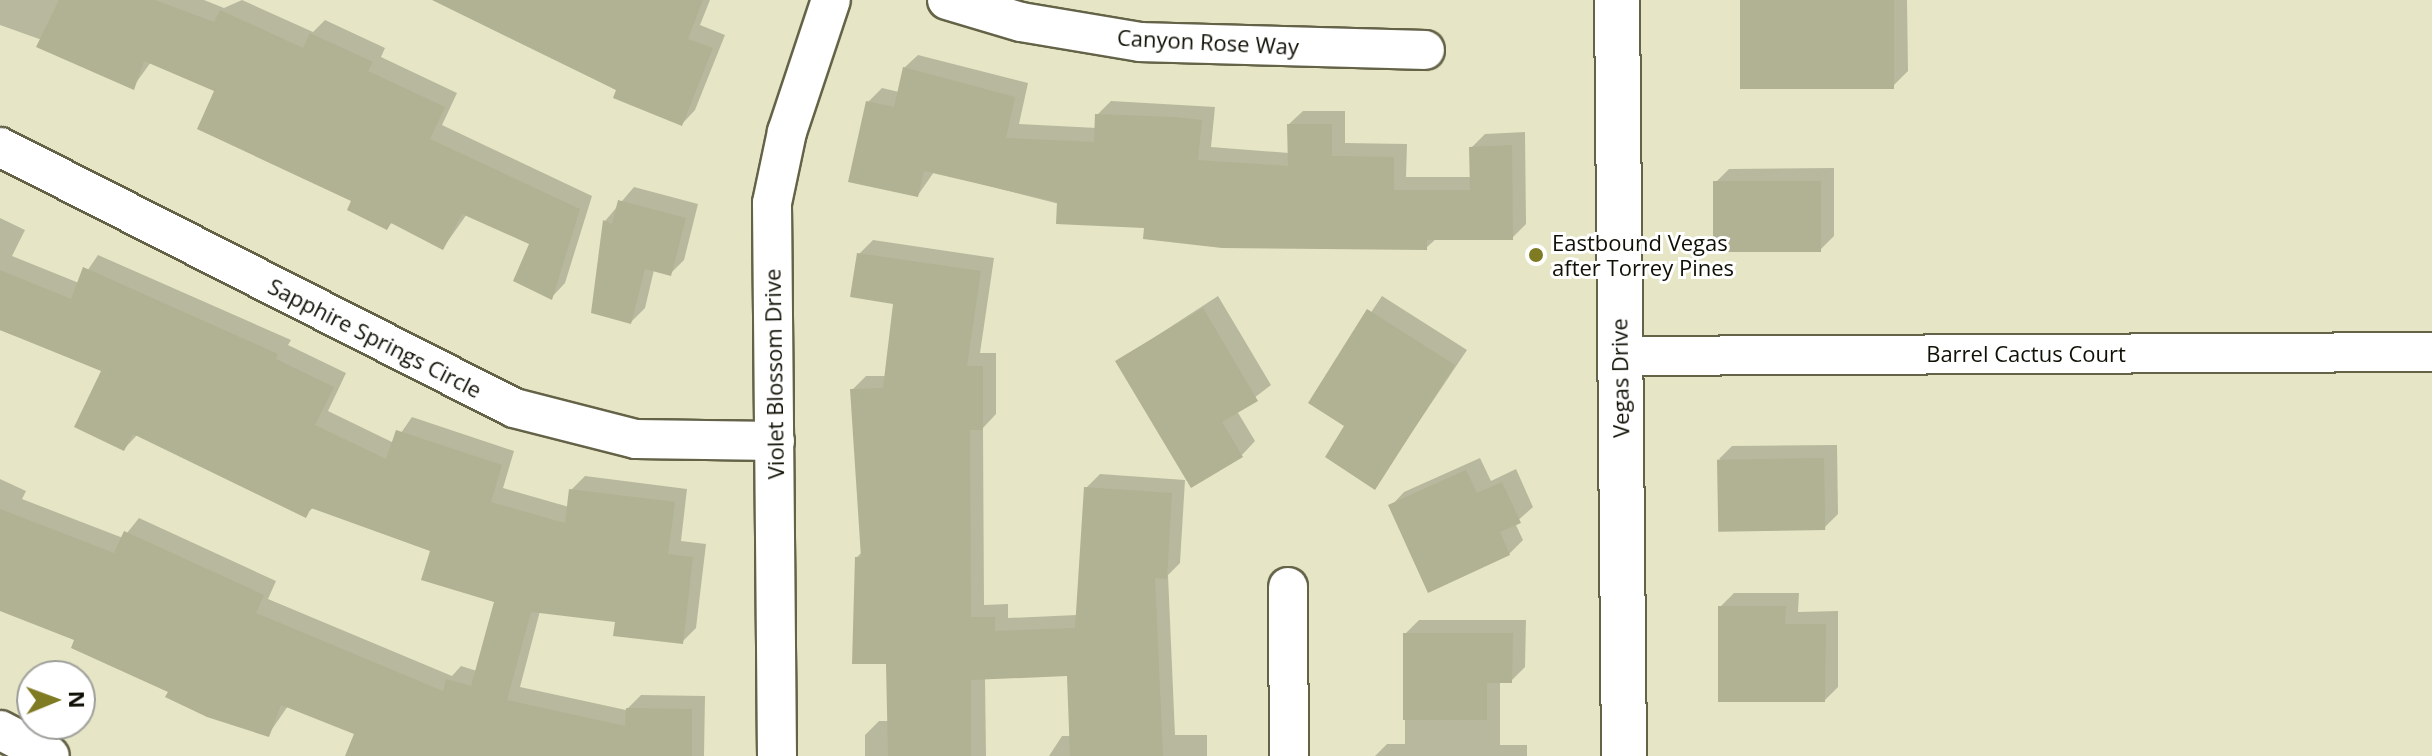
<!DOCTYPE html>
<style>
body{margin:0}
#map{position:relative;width:2432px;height:756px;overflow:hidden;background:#e6e6c6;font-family:"Open Sans",sans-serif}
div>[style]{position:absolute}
.shadow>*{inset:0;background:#0003}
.building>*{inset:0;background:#b1b193;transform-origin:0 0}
.roads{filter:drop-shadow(2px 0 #646348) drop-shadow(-2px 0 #646348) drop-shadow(0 2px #646348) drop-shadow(0 -2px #646348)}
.minor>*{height:38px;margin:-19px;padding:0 19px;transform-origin:19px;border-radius:19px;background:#fff}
.secondary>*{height:44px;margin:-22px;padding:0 22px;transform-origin:22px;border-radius:22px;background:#fff}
.dots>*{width:22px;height:22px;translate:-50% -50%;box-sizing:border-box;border:4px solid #fff;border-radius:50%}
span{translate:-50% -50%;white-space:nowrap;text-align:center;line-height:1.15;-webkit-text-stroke:6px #fff;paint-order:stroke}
.street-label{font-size:22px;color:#101006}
.poi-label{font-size:22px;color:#101006}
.left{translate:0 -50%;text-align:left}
.north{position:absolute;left:16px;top:660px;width:80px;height:80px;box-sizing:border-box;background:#fff;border:2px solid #9f9f9b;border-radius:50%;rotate:89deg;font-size:22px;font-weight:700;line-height:32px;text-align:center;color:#101006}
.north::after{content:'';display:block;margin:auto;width:28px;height:36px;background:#7f7b22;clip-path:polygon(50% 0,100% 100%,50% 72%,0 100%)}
</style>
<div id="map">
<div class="shadow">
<i style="clip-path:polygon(0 0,204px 0,224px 8px,242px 0,313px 32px,325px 20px,385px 48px,381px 57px,457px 93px,442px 125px,592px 196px,565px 283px,552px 297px,532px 243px,467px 214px,443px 248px,393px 222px,387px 227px,216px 90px,151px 62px,133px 87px,42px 40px,0 25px)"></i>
<i style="clip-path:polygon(442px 0,710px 0,700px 25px,725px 35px,695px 110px,682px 124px)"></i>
<i style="clip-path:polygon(1744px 0,1907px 0,1908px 71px,1894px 85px)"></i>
<i style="clip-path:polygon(918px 55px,1028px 83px,1019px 124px,1097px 128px,1097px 115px,1111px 101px,1215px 107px,1211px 147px,1289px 153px,1289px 124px,1303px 111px,1345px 111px,1345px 143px,1407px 144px,1406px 177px,1471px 177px,1471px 148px,1485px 134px,1525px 132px,1526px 224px,1512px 238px,1437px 238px,1426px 248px,1146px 226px,934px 172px,918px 195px,868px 102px,882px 88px,899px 92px,904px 68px)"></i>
<i style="clip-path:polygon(1834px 168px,1834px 236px,1820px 250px,1715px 183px,1729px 169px)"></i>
<i style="clip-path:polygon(634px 187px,698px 204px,684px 260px,670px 274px,654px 270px,645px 308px,631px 322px,605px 221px)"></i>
<i style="clip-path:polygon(0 218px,25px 230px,12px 256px,79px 283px,98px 255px,291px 340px,288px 345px,346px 373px,328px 411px,394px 443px,412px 417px,514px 451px,503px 488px,569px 507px,571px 490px,585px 476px,687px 489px,681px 541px,706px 544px,696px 628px,682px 642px,617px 620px,540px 611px,520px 687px,626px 710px,641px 695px,705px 696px,704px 756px,348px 756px,357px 733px,288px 706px,268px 735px,170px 691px,77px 639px,0 566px,0 479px,26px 491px,22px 499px,123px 538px,139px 518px,276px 581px,268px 599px,452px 676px,461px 666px,477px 671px,496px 601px,432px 550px,314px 507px,305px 515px,138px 434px,124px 449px,104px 370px,0 330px)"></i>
<i style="clip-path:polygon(873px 240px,994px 258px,980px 353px,996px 353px,996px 414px,983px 428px,984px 605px,1008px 604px,1008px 618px,1077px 615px,1086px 488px,1100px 474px,1185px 480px,1180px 563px,1168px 575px,1175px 735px,1207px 735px,1207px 756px,1049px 756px,1062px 736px,1072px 736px,1069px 674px,985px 678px,986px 756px,865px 756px,865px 735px,879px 721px,889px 721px,888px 662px,857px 557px,863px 551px,852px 390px,866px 376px,887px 376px,895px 302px,859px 254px)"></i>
<i style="clip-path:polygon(1218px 296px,1271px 385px,1237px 411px,1255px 441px,1242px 455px,1118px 361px)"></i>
<i style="clip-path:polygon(1382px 296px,1467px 350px,1375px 487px,1347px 425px,1311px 402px)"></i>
<i style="clip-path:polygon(1837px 445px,1838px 514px,1824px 528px,1719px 459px,1732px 446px)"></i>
<i style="clip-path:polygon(1480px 458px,1491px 481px,1516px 469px,1533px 507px,1515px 523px,1523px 540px,1509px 554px,1391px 506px,1404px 492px)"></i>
<i style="clip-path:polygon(1734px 593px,1799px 593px,1798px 612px,1838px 611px,1838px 687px,1825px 700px,1720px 607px)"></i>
<i style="clip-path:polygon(1419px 620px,1526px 620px,1525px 667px,1511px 681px,1500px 681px,1500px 745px,1527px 745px,1527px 756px,1375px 756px,1387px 744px,1405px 744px,1405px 634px)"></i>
</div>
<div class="building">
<i style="clip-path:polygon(59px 0,155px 0,214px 22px,220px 10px,303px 48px,310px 33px,373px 62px,368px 71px,445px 107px,430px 139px,580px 209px,552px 300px,513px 281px,529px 244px,462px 214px,443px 250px,391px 223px,387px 230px,347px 210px,351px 201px,197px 129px,214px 91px,144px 61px,134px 90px,36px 47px)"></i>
<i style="clip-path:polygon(432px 0,703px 0,688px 39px,713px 48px,682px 126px,613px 98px,616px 90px)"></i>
<i style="left:1740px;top:0;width:154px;height:89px"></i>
<i style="clip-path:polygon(903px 67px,1015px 97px,1006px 138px,1094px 142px,1095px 114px,1173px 117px,1202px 120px,1198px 160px,1288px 166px,1287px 124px,1332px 124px,1332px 156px,1394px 157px,1394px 190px,1470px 190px,1469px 147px,1512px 145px,1513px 240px,1427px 240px,1427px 250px,1222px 248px,1143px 239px,1144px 228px,1056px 224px,1057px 202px,924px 171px,918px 197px,848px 182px,866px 101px,894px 107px)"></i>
<i style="left:1821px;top:181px;width:71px;height:108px;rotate:90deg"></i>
<i style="clip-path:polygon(618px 200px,686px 218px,671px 276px,645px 269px,631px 324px,591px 313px,603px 220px,612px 224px)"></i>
<i style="clip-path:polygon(857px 253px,981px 271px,967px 366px,983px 366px,983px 430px,970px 430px,971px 617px,995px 617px,995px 631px,1075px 628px,1084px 487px,1172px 493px,1167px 579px,1155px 578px,1163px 756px,1070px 756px,1067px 676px,971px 680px,971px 756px,888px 756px,886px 664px,852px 664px,855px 557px,861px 557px,850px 389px,883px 388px,893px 304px,850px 297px)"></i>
<i style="clip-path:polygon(83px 267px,278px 354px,276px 359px,334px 387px,315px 425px,386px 459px,396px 430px,502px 465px,491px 502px,565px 523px,569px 489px,675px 502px,668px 554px,693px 557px,683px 644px,613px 636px,615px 622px,531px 612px,507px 700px,625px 726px,626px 708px,692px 709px,692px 756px,345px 756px,354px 734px,281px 705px,269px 737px,207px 717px,165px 697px,168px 692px,71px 648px,74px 640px,0 611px,0 509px,114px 553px,124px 531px,264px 595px,256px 613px,443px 691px,446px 679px,471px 686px,494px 602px,421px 580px,430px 551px,311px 508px,306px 518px,133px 434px,124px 451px,74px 427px,101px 371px,0 330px,0 270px,71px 299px)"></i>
<i style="clip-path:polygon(1203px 308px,1258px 401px,1222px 422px,1243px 457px,1191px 488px,1115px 361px)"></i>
<i style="clip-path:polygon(1367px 309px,1455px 365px,1375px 490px,1325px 457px,1344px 426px,1308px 403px)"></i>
<i style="left:1824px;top:458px;width:72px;height:107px;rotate:89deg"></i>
<i style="clip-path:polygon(1466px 470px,1477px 493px,1502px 482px,1521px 523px,1500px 532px,1510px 555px,1428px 593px,1388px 505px)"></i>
<i style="clip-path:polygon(1718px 606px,1786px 606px,1785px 624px,1826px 624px,1825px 702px,1718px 702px)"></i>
<i style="clip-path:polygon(1403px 633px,1513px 633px,1512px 683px,1487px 683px,1487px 720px,1403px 720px)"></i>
</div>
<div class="roads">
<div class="minor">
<i style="left:947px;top:0;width:77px;rotate:16.6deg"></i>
<i style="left:1021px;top:22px;width:121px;rotate:9.5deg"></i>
<i style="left:1140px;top:42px;width:285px;rotate:1.6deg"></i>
<i style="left:0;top:147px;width:576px;rotate:26.92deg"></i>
<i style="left:514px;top:408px;width:126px;rotate:14.3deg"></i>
<i style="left:636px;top:439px;width:139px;rotate:0.8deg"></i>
<i style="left:1620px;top:356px;width:812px;rotate:-0.28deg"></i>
<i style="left:1288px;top:587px;width:169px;rotate:89.7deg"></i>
<i style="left:0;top:730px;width:56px;rotate:27.5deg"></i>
<i style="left:777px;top:756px;width:553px;rotate:-90.52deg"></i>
<i style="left:772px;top:203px;width:73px;rotate:-78.1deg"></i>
<i style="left:787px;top:132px;width:139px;rotate:-71.6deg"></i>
</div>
<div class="secondary">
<i style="left:1617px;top:0;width:756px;rotate:89.47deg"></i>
</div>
</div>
<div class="dots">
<i style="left:1536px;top:255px;background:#7f7b22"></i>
</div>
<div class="street-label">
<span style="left:1208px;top:42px;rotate:3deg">Canyon Rose Way</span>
<span style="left:375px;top:338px;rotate:27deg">Sapphire Springs Circle</span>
<span style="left:2026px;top:354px">Barrel Cactus Court</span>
<span style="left:774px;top:374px;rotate:-91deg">Violet Blossom Drive</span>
<span style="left:1620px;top:378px;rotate:-91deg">Vegas Drive</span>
</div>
<div class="poi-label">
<span class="left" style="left:1552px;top:255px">Eastbound Vegas<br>after Torrey Pines</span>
</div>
<div class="north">N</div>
</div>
